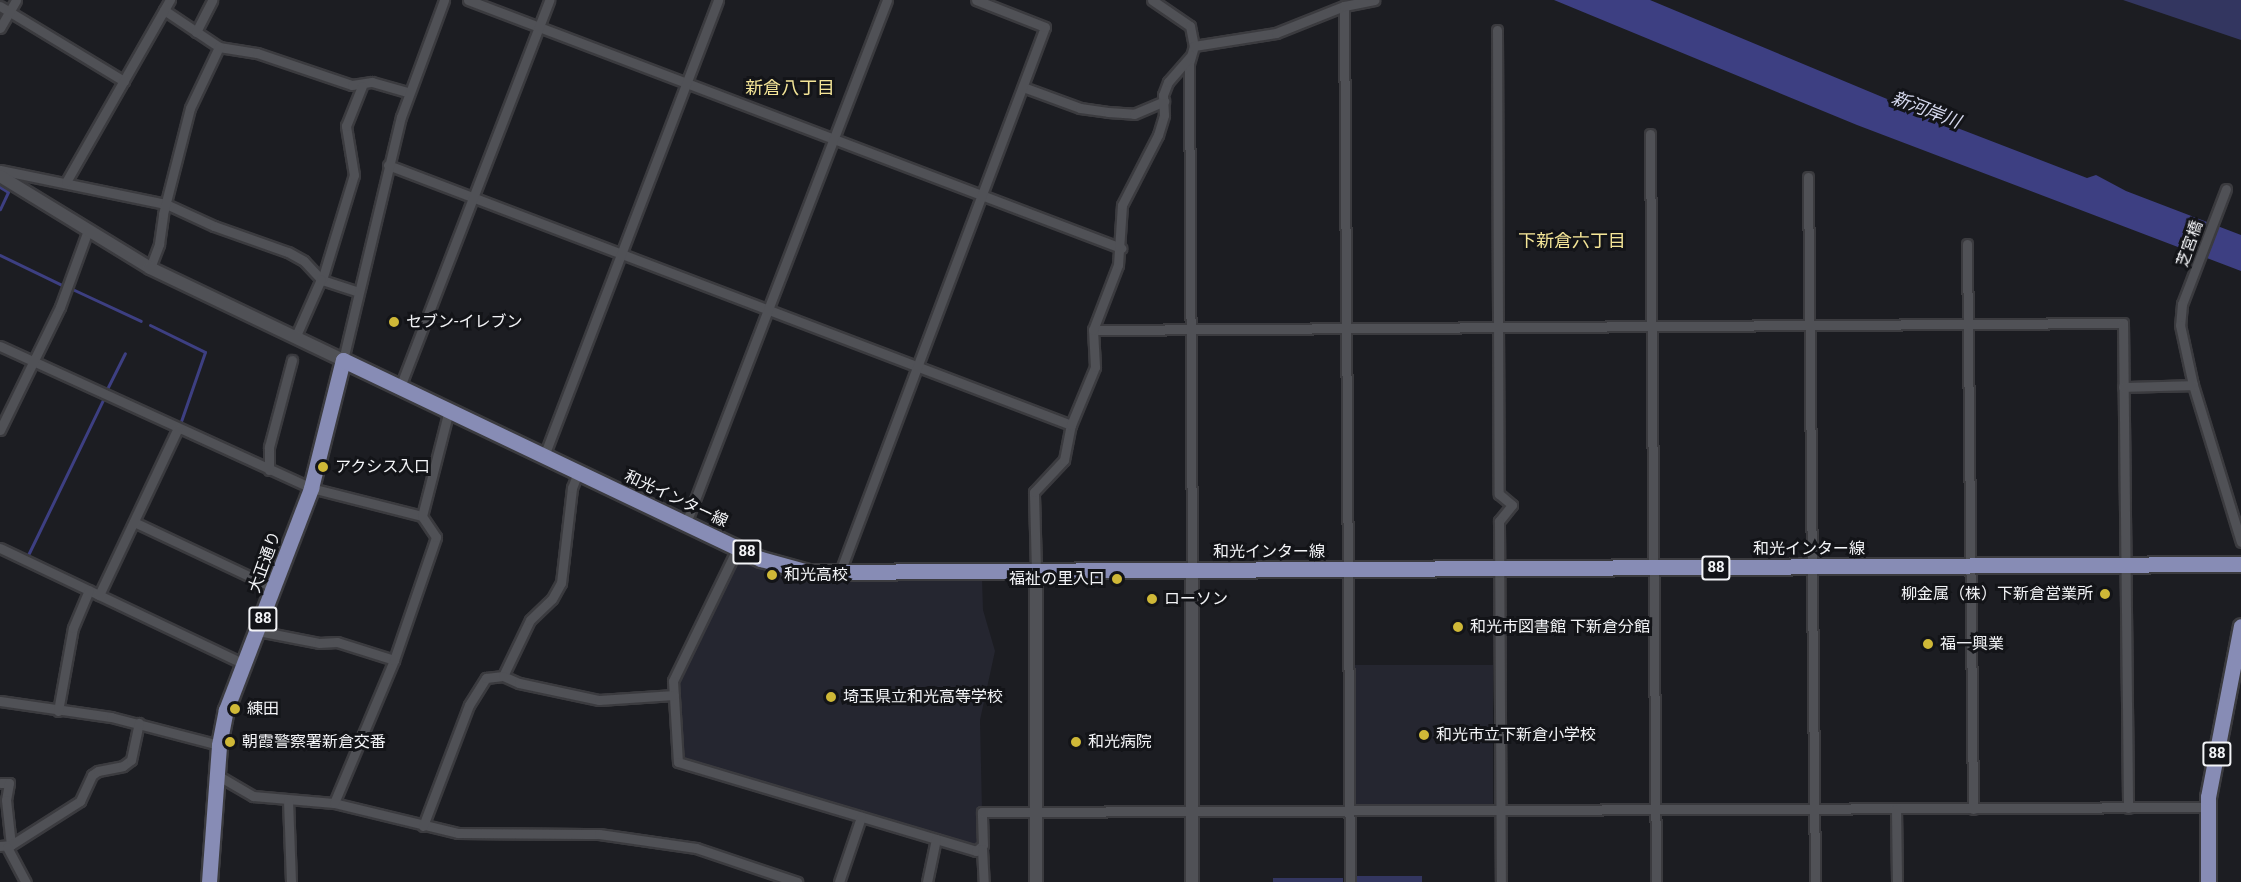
<!DOCTYPE html>
<meta charset="utf-8">
<style>
body{margin:0}
#map{position:relative;width:2241px;height:882px;overflow:hidden;background:#1c1d22;font-family:Roboto,"Noto Sans JP",sans-serif}
div>[style]{position:absolute}
.built>*{inset:0;background:#252630;transform-origin:0 0}
.green>*{inset:0;background:#333660;transform-origin:0 0}
.water>*{inset:0;background:#3d3f82}
.stream>*{height:3px;margin:-1.5px;padding:0 1.5px;transform-origin:1.5px;border-radius:1.5px;background:#3d3f82}
.roads{filter:drop-shadow(2px 0 #3b3b3f) drop-shadow(-2px 0 #3b3b3f) drop-shadow(0 2px #3b3b3f) drop-shadow(0 -2px #3b3b3f)}
.minor>*{height:9px;margin:-4.5px;padding:0 4.5px;transform-origin:4.5px;border-radius:4.5px;background:#505156}
.tertiary>*{height:12px;margin:-6px;padding:0 6px;transform-origin:6px;border-radius:6px;background:#505156}
.primary>*{height:15px;margin:-7.5px;padding:0 7.5px;transform-origin:7.5px;border-radius:7.5px;background:#878cb5}
.dots>*{width:16px;height:16px;translate:-50% -50%;box-sizing:border-box;border:3px solid #131418;border-radius:50%}
span{translate:-50% -50%;white-space:nowrap;text-align:center;line-height:1.15;-webkit-text-stroke:6px #131418;paint-order:stroke}
.shield-label span{padding:2px 4px;background:#131418;border:2px solid;border-radius:4px;-webkit-text-stroke-width:0}
.shield-label{font-size:15px;color:#f3f4f7;font-weight:700}
.street-label{font-size:16px;color:#f3f4f7}
.poi-label{font-size:16px;color:#f3f4f7}
.left{translate:0 -50%;text-align:left}
.right{translate:-100% -50%;text-align:right}
.neighbourhood-label{font-size:18px;color:#f4e597}
.water-label{font-size:18px;color:#d5d8ed;font-style:italic}
</style>
<div id="map">
<div class="built">
<i style="clip-path:polygon(740px 555px,789px 577px,982px 578px,983px 610px,995px 651px,980px 720px,982px 810px,978px 810px,978px 843px,974px 847px,682px 759px,676px 682px,734px 557px)"></i>
<i style="left:1493px;top:665px;width:139px;height:138px;rotate:90deg"></i>
</div>
<div class="green">
<i style="clip-path:polygon(2123px 0,2241px 0,2241px 40px)"></i>
<i style="left:1355px;top:876px;width:67px;height:6px"></i>
<i style="left:1273px;top:878px;width:70px;height:4px"></i>
</div>
<div class="water">
<i style="clip-path:polygon(1554px 0,1650px 0,1947px 124px,2087px 178px,2096px 175px,2126px 191px,2241px 235px,2241px 271px,1857px 125px)"></i>
</div>
<div class="stream">
<i style="left:0;top:187px;width:9px;rotate:32deg"></i>
<i style="left:8px;top:192px;width:19px;rotate:115deg"></i>
<i style="left:0;top:255px;width:69px;rotate:25.8deg"></i>
<i style="left:70px;top:288px;width:78px;rotate:24.9deg"></i>
<i style="left:150px;top:325px;width:61px;rotate:26.1deg"></i>
<i style="left:205px;top:352px;width:76px;rotate:109.1deg"></i>
<i style="left:107px;top:389px;width:40px;rotate:-63.4deg"></i>
<i style="left:28px;top:555px;width:172px;rotate:-64.2deg"></i>
</div>
<div class="roads">
<div class="minor">
<i style="left:468px;top:0;width:699px;rotate:20.8deg"></i>
<i style="left:1152px;top:0;width:46px;rotate:34.4deg"></i>
<i style="left:1190px;top:26px;width:20px;rotate:79deg"></i>
<i style="left:1194px;top:46px;width:19px;rotate:106deg"></i>
<i style="left:1189px;top:64px;width:506px;rotate:89.66deg"></i>
<i style="left:0;top:6px;width:145px;rotate:31.2deg"></i>
<i style="left:1344px;top:6px;width:876px;rotate:89.61deg"></i>
<i style="left:164px;top:10px;width:66px;rotate:33.9deg"></i>
<i style="left:219px;top:47px;width:38px;rotate:9deg"></i>
<i style="left:257px;top:53px;width:100px;rotate:18.6deg"></i>
<i style="left:352px;top:85px;width:20px;rotate:-9deg"></i>
<i style="left:372px;top:82px;width:37px;rotate:16deg"></i>
<i style="left:0;top:28px;width:32px;rotate:-60deg"></i>
<i style="left:1497px;top:30px;width:464px;rotate:89.8deg"></i>
<i style="left:1499px;top:494px;width:17px;rotate:40deg"></i>
<i style="left:1512px;top:505px;width:21px;rotate:129deg"></i>
<i style="left:1499px;top:521px;width:361px;rotate:89.7deg"></i>
<i style="left:196px;top:32px;width:36px;rotate:-63deg"></i>
<i style="left:1194px;top:46px;width:83px;rotate:-9deg"></i>
<i style="left:1276px;top:33px;width:73px;rotate:-21.7deg"></i>
<i style="left:1344px;top:6px;width:31px;rotate:-11deg"></i>
<i style="left:1023px;top:87px;width:61px;rotate:20.2deg"></i>
<i style="left:1080px;top:108px;width:28px;rotate:8deg"></i>
<i style="left:1108px;top:112px;width:26px;rotate:4deg"></i>
<i style="left:1134px;top:114px;width:33px;rotate:-23deg"></i>
<i style="left:1650px;top:134px;width:748px;rotate:89.54deg"></i>
<i style="left:388px;top:165px;width:731px;rotate:20.84deg"></i>
<i style="left:0;top:170px;width:169px;rotate:11.6deg"></i>
<i style="left:166px;top:204px;width:53px;rotate:24.6deg"></i>
<i style="left:214px;top:226px;width:78px;rotate:19.4deg"></i>
<i style="left:288px;top:252px;width:18px;rotate:29deg"></i>
<i style="left:304px;top:261px;width:26px;rotate:47deg"></i>
<i style="left:322px;top:280px;width:38px;rotate:18deg"></i>
<i style="left:1808px;top:177px;width:705px;rotate:89.43deg"></i>
<i style="left:66px;top:182px;width:210px;rotate:-60.3deg"></i>
<i style="left:2226px;top:189px;width:123px;rotate:110.9deg"></i>
<i style="left:2182px;top:304px;width:21px;rotate:95deg"></i>
<i style="left:2180px;top:325px;width:61px;rotate:77.8deg"></i>
<i style="left:2193px;top:385px;width:164px;rotate:73deg"></i>
<i style="left:1967px;top:244px;width:565px;rotate:89.39deg"></i>
<i style="left:150px;top:268px;width:26px;rotate:-69deg"></i>
<i style="left:159px;top:244px;width:30px;rotate:-82deg"></i>
<i style="left:163px;top:214px;width:109px;rotate:-75.7deg"></i>
<i style="left:190px;top:108px;width:68px;rotate:-64.6deg"></i>
<i style="left:322px;top:280px;width:110px;rotate:-73.1deg"></i>
<i style="left:354px;top:175px;width:50px;rotate:-99.3deg"></i>
<i style="left:346px;top:126px;width:43px;rotate:-68.2deg"></i>
<i style="left:1093px;top:330px;width:1030px;rotate:-0.39deg"></i>
<i style="left:2123px;top:323px;width:485px;rotate:89.4deg"></i>
<i style="left:295px;top:338px;width:64px;rotate:-66.2deg"></i>
<i style="left:0;top:346px;width:342px;rotate:24.5deg"></i>
<i style="left:311px;top:488px;width:114px;rotate:14.2deg"></i>
<i style="left:343px;top:360px;width:250px;rotate:-76.6deg"></i>
<i style="left:401px;top:117px;width:125px;rotate:-69.8deg"></i>
<i style="left:400px;top:387px;width:415px;rotate:-68.9deg"></i>
<i style="left:2123px;top:387px;width:70px;rotate:-1.6deg"></i>
<i style="left:0;top:430px;width:137px;rotate:-64deg"></i>
<i style="left:60px;top:307px;width:82px;rotate:-70deg"></i>
<i style="left:544px;top:456px;width:488px;rotate:-69.1deg"></i>
<i style="left:269px;top:470px;width:23px;rotate:-90deg"></i>
<i style="left:269px;top:447px;width:90px;rotate:-75.2deg"></i>
<i style="left:134px;top:522px;width:155px;rotate:25.2deg"></i>
<i style="left:686px;top:523px;width:560px;rotate:-68.98deg"></i>
<i style="left:738px;top:547px;width:149px;rotate:115.9deg"></i>
<i style="left:673px;top:681px;width:81px;rotate:86.5deg"></i>
<i style="left:678px;top:762px;width:311px;rotate:16.6deg"></i>
<i style="left:976px;top:851px;width:9px;rotate:-41deg"></i>
<i style="left:983px;top:845px;width:33px;rotate:-92deg"></i>
<i style="left:982px;top:812px;width:1225px;rotate:-0.23deg"></i>
<i style="left:0;top:548px;width:270px;rotate:25.4deg"></i>
<i style="left:1036px;top:571px;width:79px;rotate:-91.5deg"></i>
<i style="left:1034px;top:492px;width:44px;rotate:-46.8deg"></i>
<i style="left:1064px;top:460px;width:36px;rotate:-79deg"></i>
<i style="left:1071px;top:425px;width:63px;rotate:-67.5deg"></i>
<i style="left:1095px;top:367px;width:37px;rotate:-93deg"></i>
<i style="left:1093px;top:330px;width:70px;rotate:-69deg"></i>
<i style="left:1118px;top:265px;width:60px;rotate:-86.2deg"></i>
<i style="left:1122px;top:205px;width:79px;rotate:-62.8deg"></i>
<i style="left:1158px;top:135px;width:21px;rotate:-73deg"></i>
<i style="left:1164px;top:115px;width:20px;rotate:-93deg"></i>
<i style="left:1163px;top:95px;width:14px;rotate:-69deg"></i>
<i style="left:1168px;top:82px;width:35px;rotate:-49deg"></i>
<i style="left:840px;top:572px;width:582px;rotate:-69.39deg"></i>
<i style="left:1045px;top:27px;width:74px;rotate:-158.6deg"></i>
<i style="left:99px;top:595px;width:183px;rotate:-64.7deg"></i>
<i style="left:258px;top:631px;width:62px;rotate:11.1deg"></i>
<i style="left:319px;top:643px;width:18px;rotate:-3deg"></i>
<i style="left:337px;top:642px;width:60px;rotate:17.5deg"></i>
<i style="left:503px;top:676px;width:62px;rotate:-64.3deg"></i>
<i style="left:530px;top:620px;width:30px;rotate:-44deg"></i>
<i style="left:552px;top:599px;width:18px;rotate:-61deg"></i>
<i style="left:561px;top:583px;width:96px;rotate:-83.4deg"></i>
<i style="left:572px;top:488px;width:17px;rotate:-69deg"></i>
<i style="left:0;top:701px;width:112px;rotate:8.2deg"></i>
<i style="left:111px;top:717px;width:112px;rotate:14.5deg"></i>
<i style="left:58px;top:711px;width:84px;rotate:-79.8deg"></i>
<i style="left:73px;top:628px;width:41px;rotate:-67.2deg"></i>
<i style="left:217px;top:775px;width:42px;rotate:30.3deg"></i>
<i style="left:253px;top:796px;width:81px;rotate:4.9deg"></i>
<i style="left:334px;top:803px;width:128px;rotate:13.6deg"></i>
<i style="left:458px;top:833px;width:141px;rotate:0.4deg"></i>
<i style="left:599px;top:834px;width:98px;rotate:8.2deg"></i>
<i style="left:696px;top:848px;width:107px;rotate:18.6deg"></i>
<i style="left:0;top:783px;width:9px"></i>
<i style="left:9px;top:783px;width:17px;rotate:100deg"></i>
<i style="left:6px;top:800px;width:45px;rotate:83.7deg"></i>
<i style="left:288px;top:800px;width:82px;rotate:87.9deg"></i>
<i style="left:334px;top:803px;width:155px;rotate:-67.2deg"></i>
<i style="left:394px;top:660px;width:130px;rotate:-71.1deg"></i>
<i style="left:436px;top:537px;width:25px;rotate:-124deg"></i>
<i style="left:422px;top:516px;width:109px;rotate:-75.7deg"></i>
<i style="left:1896px;top:809px;width:73px;rotate:89.2deg"></i>
<i style="left:423px;top:826px;width:129px;rotate:-69.2deg"></i>
<i style="left:469px;top:705px;width:32px;rotate:-58deg"></i>
<i style="left:486px;top:678px;width:17px;rotate:-7deg"></i>
<i style="left:503px;top:676px;width:17px;rotate:24deg"></i>
<i style="left:519px;top:683px;width:82px;rotate:12deg"></i>
<i style="left:599px;top:700px;width:75px;rotate:-3.8deg"></i>
<i style="left:0;top:846px;width:11px;rotate:-5deg"></i>
<i style="left:11px;top:845px;width:82px;rotate:-32.5deg"></i>
<i style="left:80px;top:801px;width:29px;rotate:-65deg"></i>
<i style="left:92px;top:775px;width:7px;rotate:-34deg"></i>
<i style="left:98px;top:771px;width:25px;rotate:-11deg"></i>
<i style="left:123px;top:766px;width:10px;rotate:-37deg"></i>
<i style="left:131px;top:760px;width:38px;rotate:-78deg"></i>
<i style="left:7px;top:847px;width:40px;rotate:62deg"></i>
<i style="left:982px;top:849px;width:33px;rotate:87deg"></i>
<i style="left:839px;top:882px;width:69px;rotate:-71.3deg"></i>
<i style="left:927px;top:882px;width:44px;rotate:-78.2deg"></i>
</div>
<div class="tertiary">
<i style="left:0;top:176px;width:176px;rotate:31.5deg"></i>
<i style="left:150px;top:268px;width:214px;rotate:25.5deg"></i>
<i style="left:1192px;top:570px;width:312px;rotate:90deg"></i>
<i style="left:1036px;top:571px;width:311px;rotate:90deg"></i>
</div>
<div class="primary">
<i style="left:209px;top:882px;width:137px;rotate:-85.8deg"></i>
<i style="left:219px;top:745px;width:36px;rotate:-79deg"></i>
<i style="left:226px;top:710px;width:238px;rotate:-69deg"></i>
<i style="left:311px;top:488px;width:132px;rotate:-76deg"></i>
<i style="left:343px;top:360px;width:463px;rotate:25.5deg"></i>
<i style="left:761px;top:559px;width:49px;rotate:15.5deg"></i>
<i style="left:808px;top:572px;width:1433px;rotate:-0.32deg"></i>
<i style="left:2208px;top:882px;width:85px;rotate:-90deg"></i>
<i style="left:2208px;top:797px;width:174px;rotate:-79.1deg"></i>
</div>
</div>
<div class="dots">
<i style="left:394px;top:322px;background:#cfb837"></i>
<i style="left:323px;top:467px;background:#cfb837"></i>
<i style="left:772px;top:575px;background:#cfb837"></i>
<i style="left:1117px;top:579px;background:#cfb837"></i>
<i style="left:2105px;top:594px;background:#cfb837"></i>
<i style="left:1152px;top:599px;background:#cfb837"></i>
<i style="left:1458px;top:627px;background:#cfb837"></i>
<i style="left:1928px;top:644px;background:#cfb837"></i>
<i style="left:831px;top:697px;background:#cfb837"></i>
<i style="left:235px;top:709px;background:#cfb837"></i>
<i style="left:1424px;top:735px;background:#cfb837"></i>
<i style="left:230px;top:742px;background:#cfb837"></i>
<i style="left:1076px;top:742px;background:#cfb837"></i>
</div>
<div class="shield-label">
<span style="left:747px;top:552px">88</span>
<span style="left:1716px;top:568px">88</span>
<span style="left:263px;top:619px">88</span>
<span style="left:2217px;top:754px">88</span>
</div>
<div class="street-label">
<span style="left:2190px;top:244px;rotate:-70deg">芝宮橋</span>
<span style="left:676px;top:499px;rotate:25deg">和光インター線</span>
<span style="left:1809px;top:549px">和光インター線</span>
<span style="left:1269px;top:552px">和光インター線</span>
<span style="left:265px;top:562px;rotate:-70deg">大正通り</span>
</div>
<div class="poi-label">
<span class="left" style="left:406px;top:322px">セブン-イレブン</span>
<span class="left" style="left:335px;top:467px">アクシス入口</span>
<span class="left" style="left:784px;top:575px">和光高校</span>
<span class="right" style="left:1105px;top:579px">福祉の里入口</span>
<span class="right" style="left:2093px;top:594px">柳金属（株）下新倉営業所</span>
<span class="left" style="left:1164px;top:599px">ローソン</span>
<span class="left" style="left:1470px;top:627px">和光市図書館 下新倉分館</span>
<span class="left" style="left:1940px;top:644px">福一興業</span>
<span class="left" style="left:843px;top:697px">埼玉県立和光高等学校</span>
<span class="left" style="left:247px;top:709px">練田</span>
<span class="left" style="left:1436px;top:735px">和光市立下新倉小学校</span>
<span class="left" style="left:242px;top:742px">朝霞警察署新倉交番</span>
<span class="left" style="left:1088px;top:742px">和光病院</span>
</div>
<div class="neighbourhood-label">
<span style="left:790px;top:88px">新倉八丁目</span>
<span style="left:1572px;top:241px">下新倉六丁目</span>
</div>
<div class="water-label">
<span style="left:1926px;top:110px;rotate:21deg">新河岸川</span>
</div>
</div>
